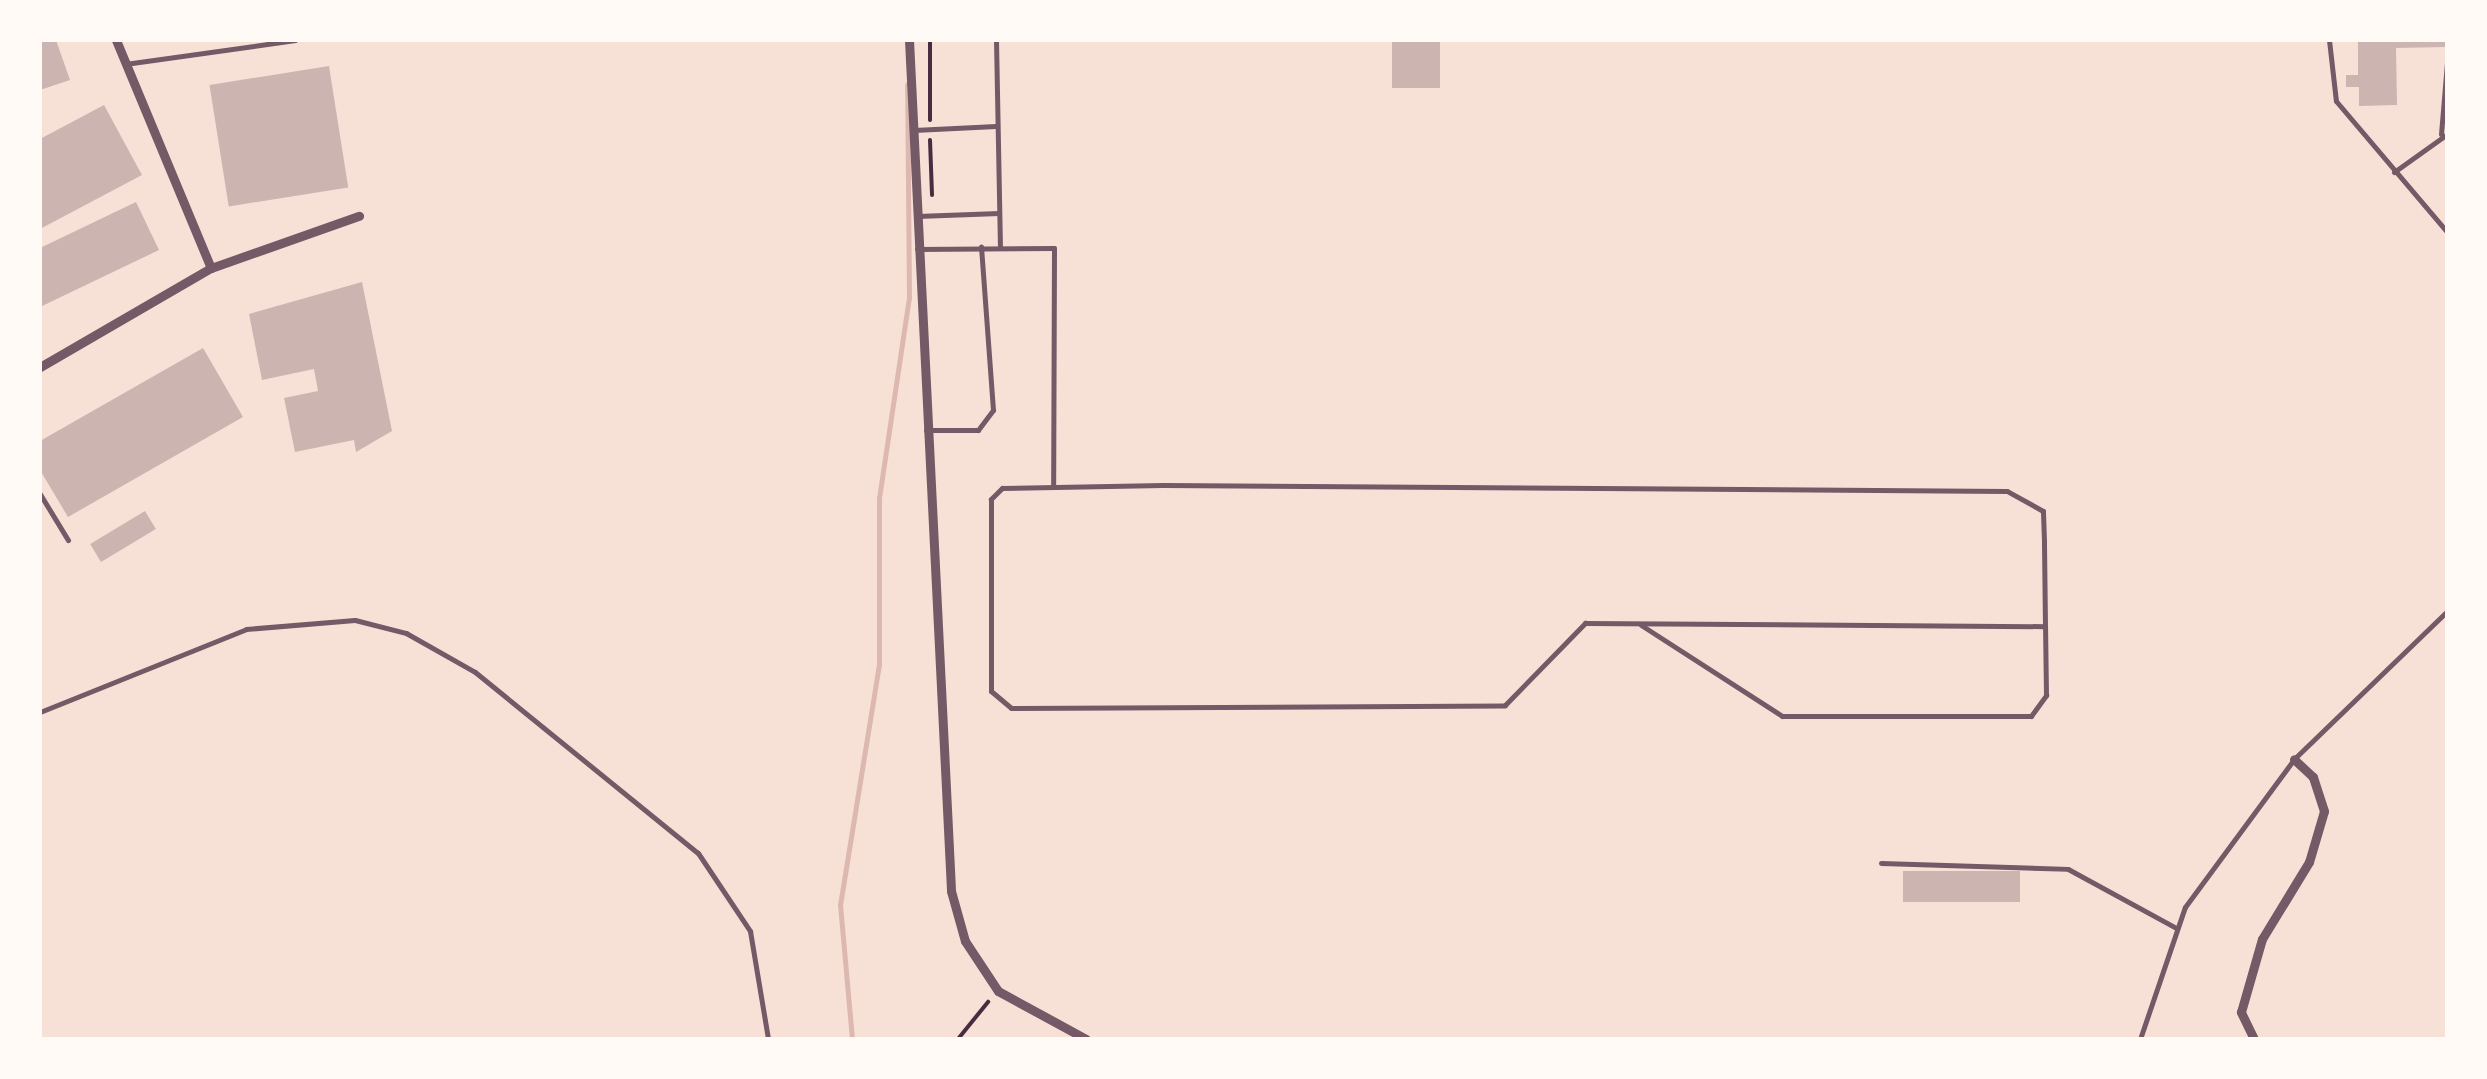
<!DOCTYPE html>
<style>
body{margin:0}
#map{position:relative;width:2487px;height:1079px;overflow:hidden;background:#f7e1d7;font-family:"Fira Sans",sans-serif}
div>[style]{position:absolute}
.stream>*{height:5px;margin:-2.5px;padding:0 2.5px;transform-origin:2.5px;border-radius:2.5px;background:#dcb8b0}
.building>*{inset:0;background:#ccb4b1;transform-origin:0 0}
.path>*{height:4px;margin:-2px;padding:0 2px;transform-origin:2px;border-radius:2px;background:#4a2c40}
.service>*{height:5px;margin:-2.5px;padding:0 2.5px;transform-origin:2.5px;border-radius:2.5px;background:#755966}
.minor>*{height:9px;margin:-4.5px;padding:0 4.5px;transform-origin:4.5px;border-radius:4.5px;background:#755966}
span{translate:-50% -50%;white-space:nowrap;text-align:center;line-height:1.15;-webkit-text-stroke:8px #fffaf5;paint-order:stroke}
.frame{position:absolute;inset:0;border:42px solid #fffaf5;pointer-events:none}
</style>
<div id="map">
<div class="stream">
<i style="left:852px;top:1039px;width:135px;rotate:-95.1deg"></i>
<i style="left:840px;top:905px;width:243px;rotate:-80.8deg"></i>
<i style="left:879px;top:665px;width:167px;rotate:-90deg"></i>
<i style="left:879px;top:498px;width:202px;rotate:-81.5deg"></i>
<i style="left:909px;top:298px;width:214px;rotate:-90.5deg"></i>
</div>
<div class="building">
<i style="clip-path:polygon(40px 40px,56px 40px,70px 80px,40px 90px)"></i>
<i style="left:1392px;top:40px;width:48px;height:48px"></i>
<i style="clip-path:polygon(2358px 40px,2447px 40px,2447px 47px,2396px 48px,2397px 105px,2359px 106px,2359px 87px,2346px 87px,2346px 75px,2358px 75px)"></i>
<i style="left:329px;top:66px;width:123px;height:121px;rotate:81deg"></i>
<i style="clip-path:polygon(104px 105px,142px 175px,40px 229px,40px 139px)"></i>
<i style="clip-path:polygon(136px 202px,159px 250px,40px 307px,40px 248px)"></i>
<i style="clip-path:polygon(362px 282px,392px 431px,356px 452px,354px 440px,295px 452px,284px 398px,318px 391px,314px 369px,262px 380px,249px 314px)"></i>
<i style="clip-path:polygon(203px 348px,243px 417px,68px 517px,40px 470px,40px 441px)"></i>
<i style="left:145px;top:511px;width:21px;height:64px;rotate:59deg"></i>
<i style="left:1903px;top:871px;width:117px;height:31px"></i>
</div>
<div class="path">
<i style="left:930px;top:40px;width:80px;rotate:90deg"></i>
<i style="left:930px;top:140px;width:55px;rotate:87.9deg"></i>
<i style="left:958px;top:1039px;width:48px;rotate:-51deg"></i>
</div>
<div class="service">
<i style="left:996px;top:40px;width:206px;rotate:88.9deg"></i>
<i style="left:2329px;top:40px;width:61px;rotate:83.5deg"></i>
<i style="left:2336px;top:101px;width:172px;rotate:49.7deg"></i>
<i style="left:125px;top:64px;width:172px;rotate:-8deg"></i>
<i style="left:914px;top:130px;width:82px;rotate:-2.8deg"></i>
<i style="left:2441px;top:134px;width:72px;rotate:-85.2deg"></i>
<i style="left:2394px;top:172px;width:65px;rotate:-35.6deg"></i>
<i style="left:917px;top:216px;width:82px;rotate:-2.1deg"></i>
<i style="left:917px;top:249px;width:137px;rotate:-0.4deg"></i>
<i style="left:1054px;top:248px;width:239px;rotate:90.2deg"></i>
<i style="left:926px;top:430px;width:52px"></i>
<i style="left:978px;top:430px;width:25px;rotate:-53deg"></i>
<i style="left:993px;top:410px;width:164px;rotate:-94.2deg"></i>
<i style="left:40px;top:494px;width:54px;rotate:58.7deg"></i>
<i style="left:1641px;top:625px;width:168px;rotate:32.8deg"></i>
<i style="left:1782px;top:716px;width:249px"></i>
<i style="left:2031px;top:716px;width:26px;rotate:-54deg"></i>
<i style="left:2046px;top:695px;width:69px;rotate:-90.8deg"></i>
<i style="left:2045px;top:626px;width:85px;rotate:-90.7deg"></i>
<i style="left:2044px;top:541px;width:30px;rotate:-92deg"></i>
<i style="left:2043px;top:511px;width:41px;rotate:-150.9deg"></i>
<i style="left:2007px;top:491px;width:844px;rotate:-179.59deg"></i>
<i style="left:1163px;top:485px;width:161px;rotate:178.9deg"></i>
<i style="left:1002px;top:488px;width:16px;rotate:135deg"></i>
<i style="left:991px;top:499px;width:192px;rotate:90deg"></i>
<i style="left:991px;top:691px;width:26px;rotate:40deg"></i>
<i style="left:1011px;top:708px;width:494px;rotate:-0.3deg"></i>
<i style="left:1505px;top:705px;width:115px;rotate:-45.7deg"></i>
<i style="left:1585px;top:623px;width:460px;rotate:0.4deg"></i>
<i style="left:40px;top:712px;width:222px;rotate:-21.9deg"></i>
<i style="left:246px;top:629px;width:109px;rotate:-4.7deg"></i>
<i style="left:355px;top:620px;width:53px;rotate:14.3deg"></i>
<i style="left:406px;top:633px;width:79px;rotate:29.5deg"></i>
<i style="left:475px;top:672px;width:287px;rotate:39.1deg"></i>
<i style="left:698px;top:853px;width:94px;rotate:56.3deg"></i>
<i style="left:750px;top:931px;width:109px;rotate:80.5deg"></i>
<i style="left:1881px;top:863px;width:187px;rotate:1.8deg"></i>
<i style="left:2068px;top:869px;width:123px;rotate:28.6deg"></i>
<i style="left:2140px;top:1039px;width:139px;rotate:-71.2deg"></i>
<i style="left:2185px;top:907px;width:184px;rotate:-53.6deg"></i>
<i style="left:2294px;top:759px;width:213px;rotate:-44deg"></i>
</div>
<div class="minor">
<i style="left:116px;top:40px;width:247px;rotate:67.4deg"></i>
<i style="left:909px;top:40px;width:852px;rotate:87.17deg"></i>
<i style="left:951px;top:891px;width:52px;rotate:74.4deg"></i>
<i style="left:965px;top:941px;width:60px;rotate:56.6deg"></i>
<i style="left:998px;top:991px;width:100px;rotate:28.6deg"></i>
<i style="left:40px;top:367px;width:198px;rotate:-30.1deg"></i>
<i style="left:211px;top:268px;width:157px;rotate:-19.4deg"></i>
<i style="left:2254px;top:1039px;width:30px;rotate:-116deg"></i>
<i style="left:2241px;top:1012px;width:76px;rotate:-74deg"></i>
<i style="left:2262px;top:939px;width:90px;rotate:-58.6deg"></i>
<i style="left:2309px;top:862px;width:53px;rotate:-73.6deg"></i>
<i style="left:2324px;top:811px;width:36px;rotate:-108deg"></i>
<i style="left:2313px;top:777px;width:26px;rotate:-137deg"></i>
</div>
<div class="frame"></div>
</div>
